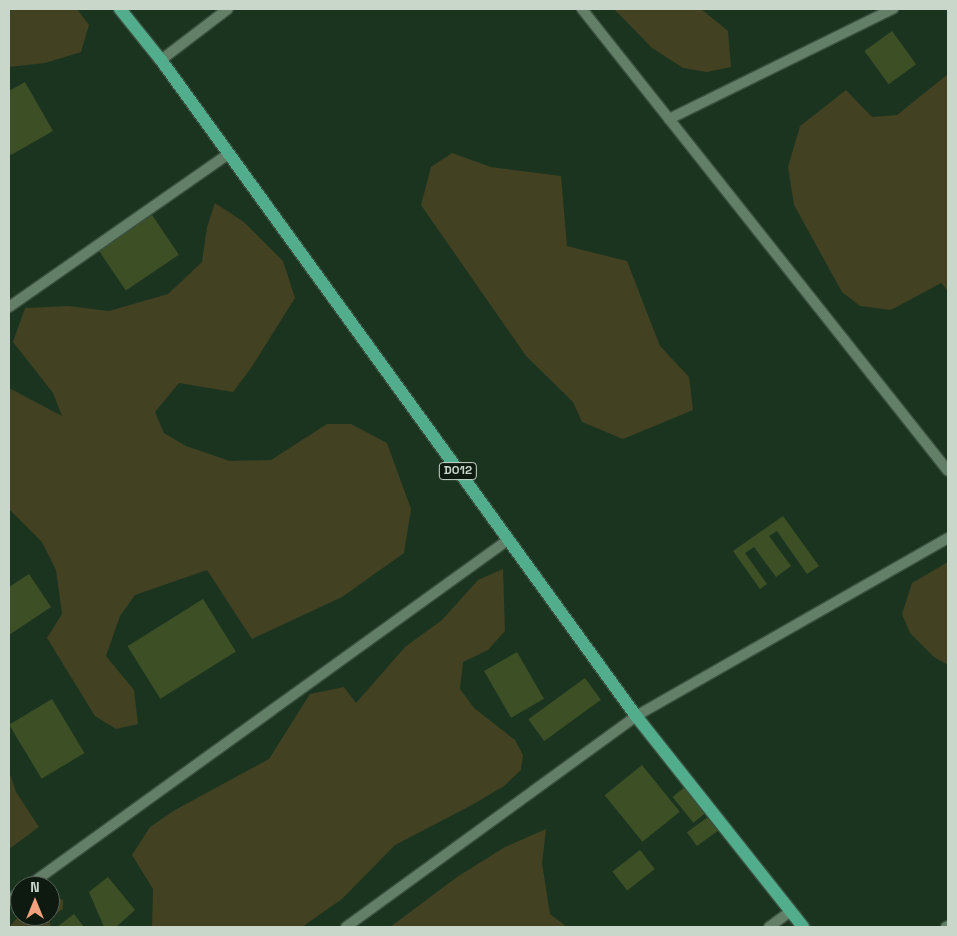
<!DOCTYPE html>
<style>
body{margin:0}
#map{position:relative;width:957px;height:936px;overflow:hidden;background:#1b3420;font-family:"Space Grotesk",sans-serif}
div>[style]{position:absolute}
.green>*{inset:0;background:#424122}
.building>*{inset:0;background:#3d5025;transform-origin:0 0}
.roads{filter:drop-shadow(1px 0 #3a503f) drop-shadow(-1px 0 #3a503f) drop-shadow(0 1px #3a503f) drop-shadow(0 -1px #3a503f)}
.street>*{height:10px;margin:-5px;padding:0 5px;transform-origin:5px;border-radius:5px;background:#637f67}
.primary>*{height:12px;margin:-6px;padding:0 6px;transform-origin:6px;border-radius:6px;background:#51ad8c}
span{translate:-50% -50%;white-space:nowrap;text-align:center;line-height:1.15;-webkit-text-stroke:5px #0e1910;paint-order:stroke}
.shield-label span{padding:1px 4px;background:#0e1910;border:1px solid;border-radius:4px;-webkit-text-stroke-width:0}
.shield-label{font-size:12px;color:#c8d7ca;font-weight:700}
.frame{position:absolute;inset:0;border:10px solid #c8d7ca;pointer-events:none}
.north{position:absolute;left:10px;top:876px;width:50px;height:50px;box-sizing:border-box;background:#0e1910;border:1px solid #58655a;border-radius:50%;rotate:0deg;font-size:14px;font-weight:700;line-height:20px;text-align:center;color:#c8d7ca}
.north::after{content:'';display:block;margin:auto;width:18px;height:22px;background:#f1a17c;clip-path:polygon(50% 0,100% 100%,50% 72%,0 100%)}
</style>
<div id="map">
<div class="green">
<i style="clip-path:polygon(9px 9px,77px 9px,89px 25px,81px 52px,45px 63px,9px 67px)"></i>
<i style="clip-path:polygon(614px 9px,701px 9px,728px 31px,731px 67px,707px 72px,683px 68px,652px 48px)"></i>
<i style="clip-path:polygon(948px 74px,948px 291px,941px 283px,891px 310px,860px 306px,842px 292px,794px 205px,788px 167px,800px 126px,846px 90px,872px 117px,897px 115px)"></i>
<i style="clip-path:polygon(452px 153px,491px 167px,561px 176px,567px 246px,627px 261px,660px 346px,689px 377px,693px 410px,623px 439px,582px 422px,573px 402px,526px 356px,421px 205px,431px 167px)"></i>
<i style="clip-path:polygon(215px 203px,244px 222px,283px 261px,295px 298px,251px 368px,233px 392px,179px 383px,155px 412px,164px 433px,186px 446px,230px 461px,271px 460px,327px 424px,351px 424px,387px 443px,411px 509px,404px 553px,342px 597px,252px 639px,207px 570px,135px 595px,120px 616px,106px 656px,134px 690px,138px 724px,116px 729px,95px 716px,47px 638px,62px 614px,56px 570px,42px 542px,9px 509px,9px 388px,62px 416px,53px 393px,13px 342px,25px 308px,68px 306px,109px 311px,168px 294px,202px 262px,207px 227px)"></i>
<i style="clip-path:polygon(948px 562px,948px 665px,934px 657px,910px 633px,902px 614px,912px 583px)"></i>
<i style="clip-path:polygon(503px 569px,505px 631px,488px 650px,463px 662px,460px 689px,474px 708px,515px 740px,523px 755px,521px 770px,504px 786px,472px 805px,395px 845px,342px 899px,302px 927px,152px 927px,153px 889px,132px 855px,150px 827px,175px 810px,269px 759px,310px 694px,344px 687px,356px 703px,405px 647px,442px 620px,478px 580px)"></i>
<i style="clip-path:polygon(9px 771px,16px 792px,39px 827px,9px 849px)"></i>
<i style="clip-path:polygon(546px 829px,542px 863px,550px 914px,567px 927px,390px 927px,457px 877px,505px 847px)"></i>
<i style="clip-path:polygon(50px 893px,63px 900px,63px 909px,49px 918px,51px 927px,9px 927px,20px 915px,50px 916px)"></i>
</div>
<div class="building">
<i style="left:892px;top:31px;width:41px;height:34px;rotate:54deg"></i>
<i style="clip-path:polygon(25px 82px,53px 131px,11px 155px,9px 152px,9px 91px)"></i>
<i style="left:152px;top:215px;width:48px;height:64px;rotate:56deg"></i>
<i style="clip-path:polygon(783px 516px,819px 566px,807px 574px,777px 531px,769px 536px,791px 566px,776px 577px,754px 547px,745px 553px,767px 584px,760px 589px,733px 551px)"></i>
<i style="clip-path:polygon(29px 574px,51px 607px,9px 635px,9px 587px)"></i>
<i style="left:203px;top:599px;width:62px;height:89px;rotate:58deg"></i>
<i style="left:517px;top:652px;width:54px;height:38px;rotate:60deg"></i>
<i style="left:585px;top:678px;width:27px;height:70px;rotate:54deg"></i>
<i style="left:52px;top:699px;width:63px;height:50px;rotate:59deg"></i>
<i style="left:642px;top:765px;width:60px;height:48px;rotate:51deg"></i>
<i style="left:685px;top:787px;width:33px;height:16px;rotate:51deg"></i>
<i style="left:708px;top:817px;width:17px;height:26px;rotate:54deg"></i>
<i style="left:640px;top:850px;width:24px;height:35px;rotate:52deg"></i>
<i style="clip-path:polygon(108px 877px,135px 910px,116px 927px,104px 927px,89px 892px)"></i>
<i style="clip-path:polygon(74px 914px,84px 927px,57px 927px)"></i>
</div>
<div class="roads">
<div class="street">
<i style="left:582px;top:9px;width:589px;rotate:51.61deg"></i>
<i style="left:161px;top:60px;width:84px;rotate:-37.3deg"></i>
<i style="left:669px;top:119px;width:250px;rotate:-26.2deg"></i>
<i style="left:9px;top:307px;width:267px;rotate:-34.9deg"></i>
<i style="left:28px;top:886px;width:592px;rotate:-35.79deg"></i>
<i style="left:9px;top:900px;width:14px;rotate:-36deg"></i>
<i style="left:346px;top:927px;width:359px;rotate:-36deg"></i>
<i style="left:636px;top:716px;width:359px;rotate:-29.7deg"></i>
<i style="left:769px;top:927px;width:26px;rotate:-36deg"></i>
<i style="left:946px;top:927px;width:2px;rotate:-27deg"></i>
</div>
<div class="primary">
<i style="left:120px;top:9px;width:65px;rotate:51.2deg"></i>
<i style="left:161px;top:60px;width:810px;rotate:54.09deg"></i>
<i style="left:636px;top:716px;width:269px;rotate:51.6deg"></i>
</div>
</div>
<div class="shield-label">
<span style="left:458px;top:471px">D012</span>
</div>
<div class="frame"></div>
<div class="north">N</div>
</div>
